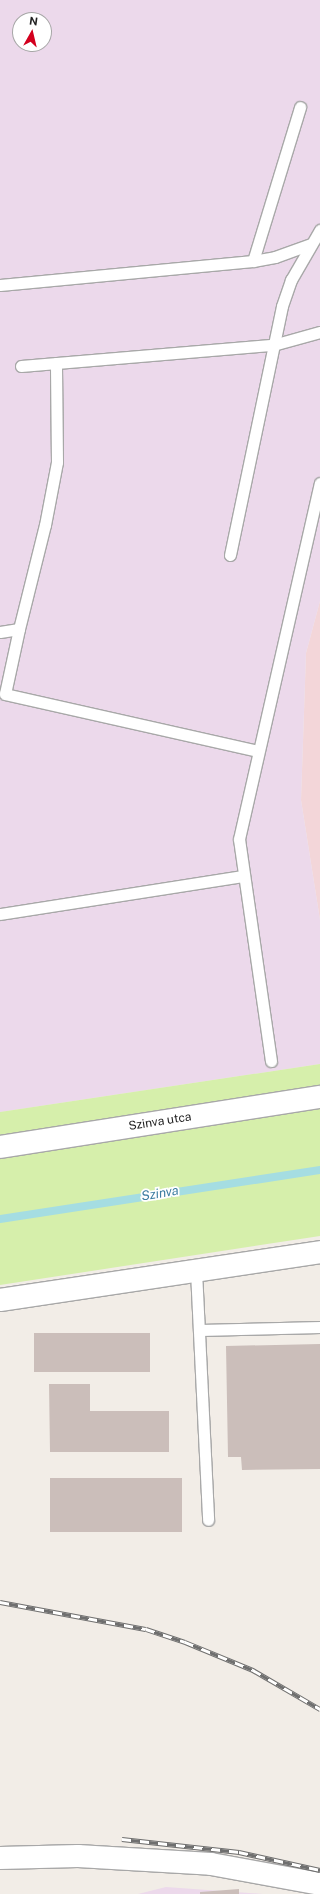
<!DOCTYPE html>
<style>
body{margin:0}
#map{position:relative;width:320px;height:1894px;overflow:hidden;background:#f2ede7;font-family:"Public Sans",sans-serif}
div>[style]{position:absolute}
.commercial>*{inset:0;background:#f3d6d9}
.industrial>*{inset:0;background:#ecd9eb}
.grass>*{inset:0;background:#d6efab}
.stream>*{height:8px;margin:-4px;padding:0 4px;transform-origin:4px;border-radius:4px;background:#a5dde2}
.building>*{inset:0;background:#cbbeba;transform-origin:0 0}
.roads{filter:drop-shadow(1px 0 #a8a8a8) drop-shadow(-1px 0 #a8a8a8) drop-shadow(0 1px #a8a8a8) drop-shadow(0 -1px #a8a8a8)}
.service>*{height:11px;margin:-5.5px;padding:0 5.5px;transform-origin:5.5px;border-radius:5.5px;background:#fff}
.minor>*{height:22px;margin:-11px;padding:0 11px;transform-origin:11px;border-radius:11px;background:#fff}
.rail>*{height:4.5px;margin-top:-2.25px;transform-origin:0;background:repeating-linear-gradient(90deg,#fff 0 9px,#6f6f6f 0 18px);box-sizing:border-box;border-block:1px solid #6f6f6f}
span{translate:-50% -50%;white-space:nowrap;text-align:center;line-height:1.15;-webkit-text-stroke:3.5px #fff;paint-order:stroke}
.street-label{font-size:12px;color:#212121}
.water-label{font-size:13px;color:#3d7da1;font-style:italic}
.north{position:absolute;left:12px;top:12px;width:40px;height:40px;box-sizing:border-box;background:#fff;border:1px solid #a6a6a6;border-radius:50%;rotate:8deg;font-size:11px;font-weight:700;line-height:16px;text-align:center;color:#212121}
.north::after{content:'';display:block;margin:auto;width:14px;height:18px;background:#d3001e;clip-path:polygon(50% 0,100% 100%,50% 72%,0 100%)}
</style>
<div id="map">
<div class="commercial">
<i style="clip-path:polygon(320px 601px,320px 920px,301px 800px,306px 653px)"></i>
</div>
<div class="industrial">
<i style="clip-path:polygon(evenodd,0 0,320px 0,320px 601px,306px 653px,301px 800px,320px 920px,320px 1064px,0 1112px,0 0,20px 20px,44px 20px,44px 44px,20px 44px,20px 20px)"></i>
<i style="clip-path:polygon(166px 1887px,263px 1894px,138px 1894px)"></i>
</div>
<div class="grass">
<i style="clip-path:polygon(320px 1064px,320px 1236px,0 1285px,0 1112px)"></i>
</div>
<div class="stream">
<i style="left:0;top:1219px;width:324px;rotate:-8.7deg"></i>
</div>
<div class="building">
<i style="left:34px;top:1333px;width:116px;height:39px"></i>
<i style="clip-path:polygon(320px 1344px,320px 1469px,242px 1470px,241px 1457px,228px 1457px,226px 1346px)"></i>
<i style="clip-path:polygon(49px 1384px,90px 1384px,90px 1411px,169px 1411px,169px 1452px,50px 1452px)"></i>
<i style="left:50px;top:1478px;width:132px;height:54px"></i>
<i style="clip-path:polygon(239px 1889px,239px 1894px,200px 1894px,200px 1892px)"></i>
</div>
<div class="roads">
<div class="service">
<i style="left:253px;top:261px;width:161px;rotate:-73deg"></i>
<i style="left:0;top:285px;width:254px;rotate:-5.4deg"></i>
<i style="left:253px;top:261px;width:22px;rotate:-10deg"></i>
<i style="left:275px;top:257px;width:37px;rotate:-20deg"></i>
<i style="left:21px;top:366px;width:253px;rotate:-4.8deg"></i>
<i style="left:273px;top:345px;width:49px;rotate:-15.5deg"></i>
<i style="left:230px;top:555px;width:254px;rotate:-78.2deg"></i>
<i style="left:282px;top:306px;width:28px;rotate:-71deg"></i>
<i style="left:291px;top:280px;width:58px;rotate:-59.9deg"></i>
<i style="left:19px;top:629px;width:66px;rotate:102.2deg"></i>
<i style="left:5px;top:694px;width:259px;rotate:12.7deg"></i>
<i style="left:0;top:632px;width:19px;rotate:-9deg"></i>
<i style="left:19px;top:629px;width:107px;rotate:-76deg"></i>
<i style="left:45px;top:525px;width:64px;rotate:-79.2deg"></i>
<i style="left:57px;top:462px;width:99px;rotate:-90.6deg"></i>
<i style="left:0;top:914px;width:245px;rotate:-8.9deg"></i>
<i style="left:271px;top:1061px;width:224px;rotate:-98.2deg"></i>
<i style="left:239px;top:839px;width:365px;rotate:-77.2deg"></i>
<i style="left:196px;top:1271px;width:249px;rotate:87.2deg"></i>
<i style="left:200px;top:1330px;width:120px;rotate:-1.4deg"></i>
</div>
<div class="minor">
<i style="left:0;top:1147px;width:324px;rotate:-8.9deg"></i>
<i style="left:0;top:1300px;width:324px;rotate:-8.5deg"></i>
<i style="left:0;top:1858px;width:78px;rotate:-1.5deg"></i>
<i style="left:78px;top:1856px;width:133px;rotate:3.4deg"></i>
<i style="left:211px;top:1864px;width:111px;rotate:10.4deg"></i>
</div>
</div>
<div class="rail">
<i style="left:0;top:1602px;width:148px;rotate:10.5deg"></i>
<i style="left:146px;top:1629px;width:41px;rotate:18.4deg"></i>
<i style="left:185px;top:1642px;width:74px;rotate:22.4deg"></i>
<i style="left:253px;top:1670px;width:78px;rotate:30.2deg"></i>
<i style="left:122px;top:1839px;width:118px;rotate:6.3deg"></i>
<i style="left:239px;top:1852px;width:83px;rotate:12.5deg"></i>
</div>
<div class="street-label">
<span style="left:160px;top:1122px;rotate:-9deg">Szinva utca</span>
</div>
<div class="water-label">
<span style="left:160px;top:1194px;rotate:-9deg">Szinva</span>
</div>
<div class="north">N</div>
</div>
